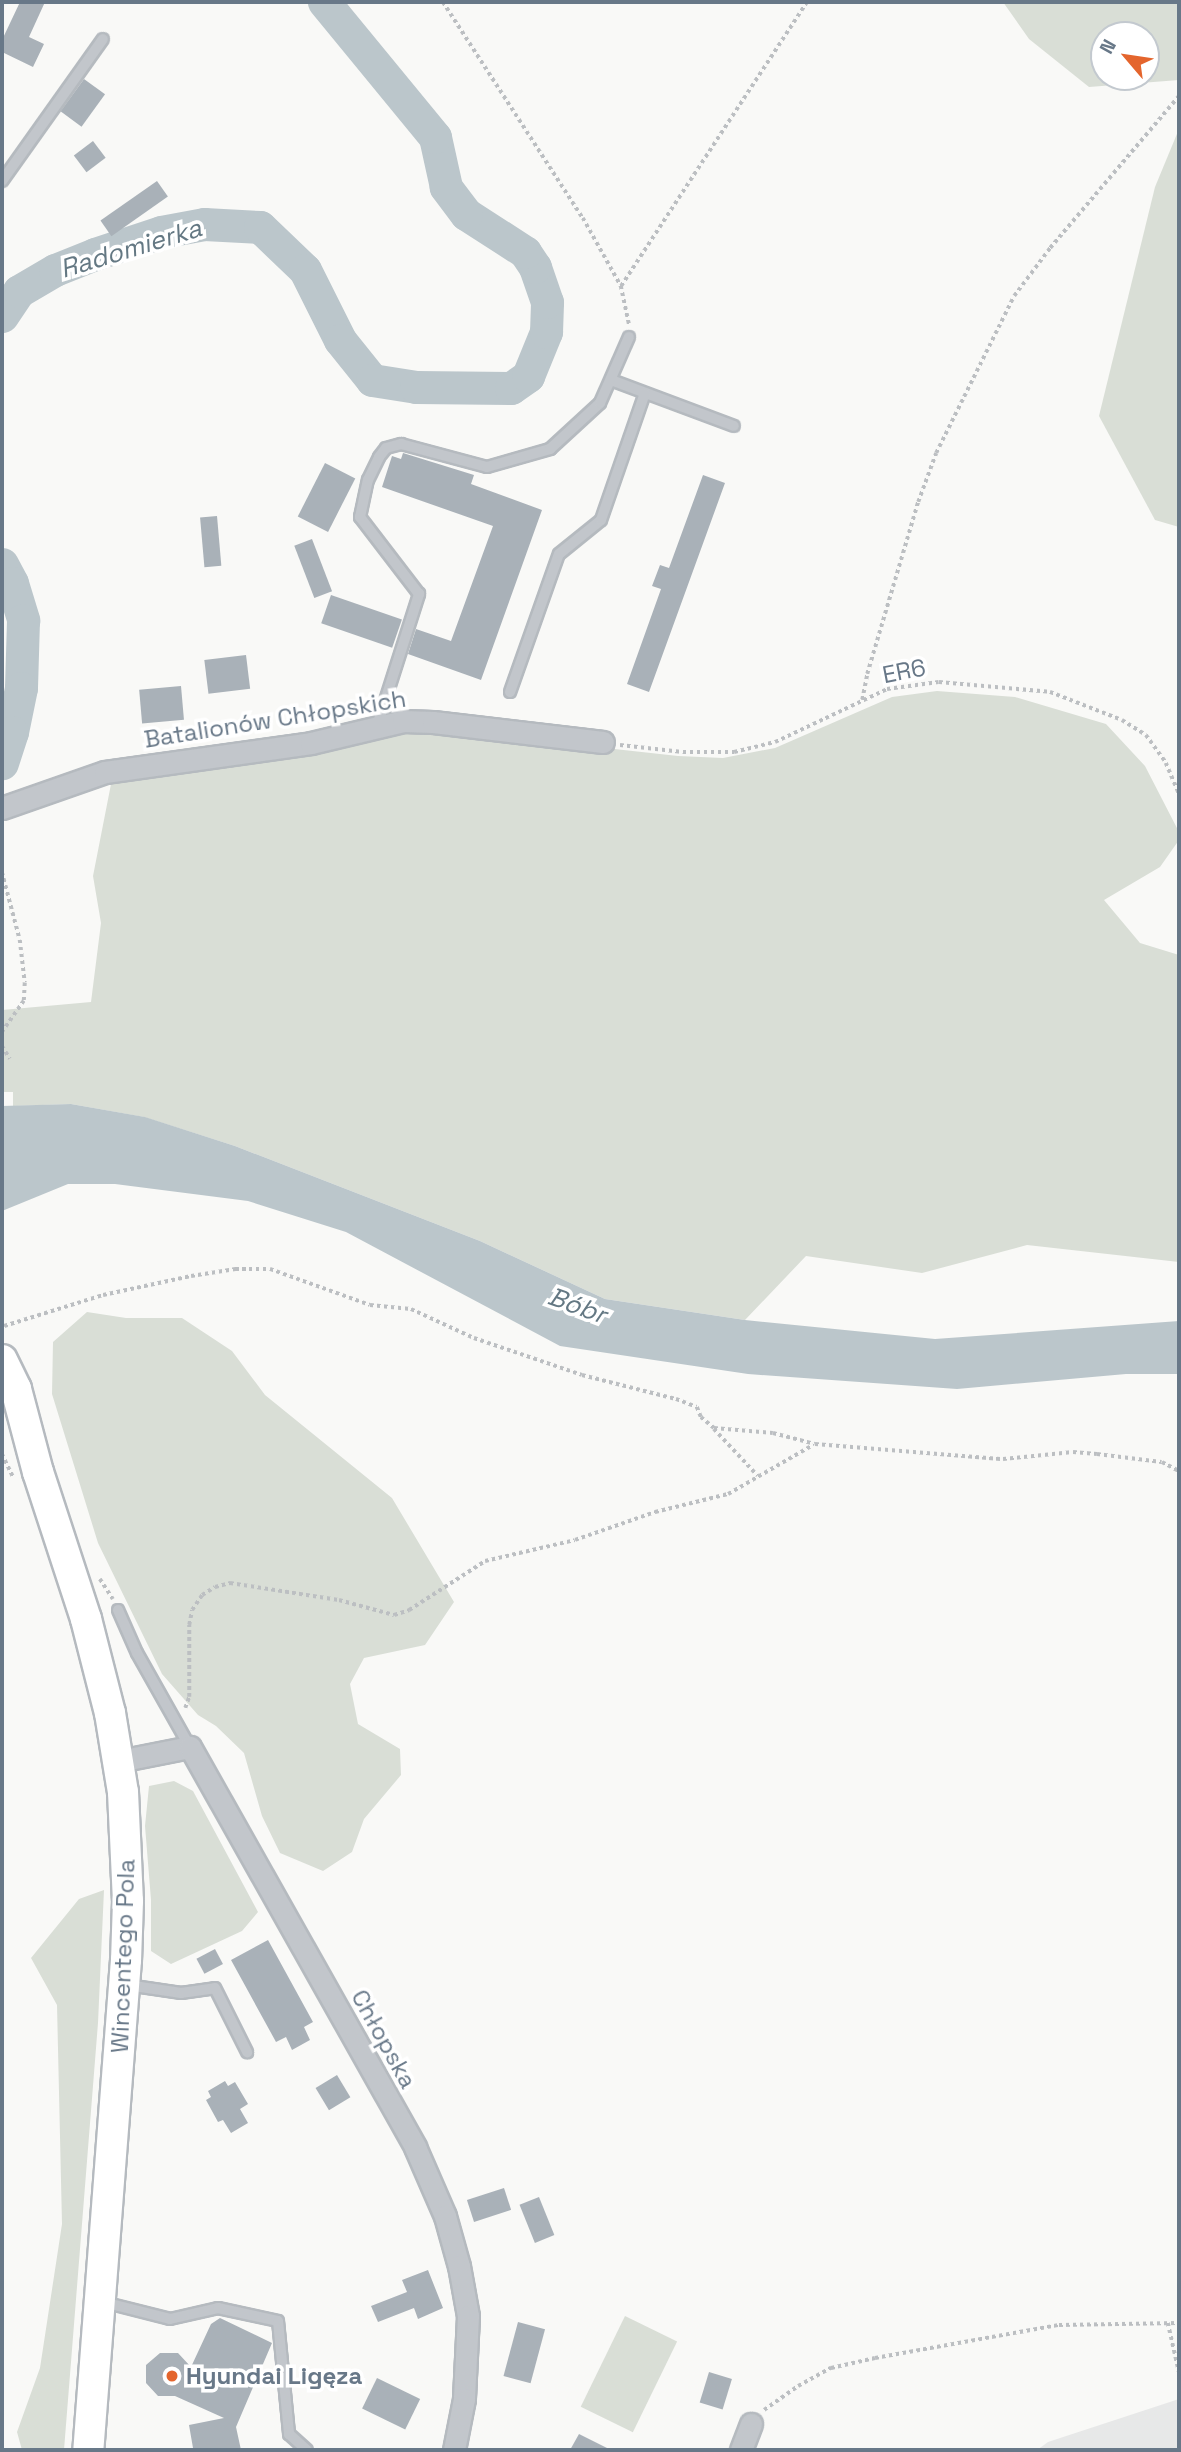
<!DOCTYPE html>
<meta charset="utf-8">
<style>
body{margin:0}
#map{position:relative;width:1181px;height:2452px;overflow:hidden;background:#f9f9f7;font-family:"Space Grotesk",sans-serif}
div>[style]{position:absolute}
.built>*{inset:0;background:#e7e8e8}
.green>*{inset:0;background:#d9ded6;transform-origin:0 0}
.water>*{inset:0;background:#bbc6cb}
.river>*{height:33px;margin:-16.5px;padding:0 16.5px;transform-origin:16.5px;border-radius:16.5px;background:#bbc6cb}
.building>*{inset:0;background:#a9b1b8;transform-origin:0 0}
.path>*{height:3.5px;margin-top:-1.75px;transform-origin:0;background:repeating-linear-gradient(90deg,#bcbfc2 0 3.5px,transparent 0 7px)}
.roads{filter:drop-shadow(2px 0 #b5babf) drop-shadow(-2px 0 #b5babf) drop-shadow(0 2px #b5babf) drop-shadow(0 -2px #b5babf)}
.lane>*{height:10px;margin:-5px;padding:0 5px;transform-origin:5px;border-radius:5px;background:#c2c6cb}
.street>*{height:21px;margin:-10.5px;padding:0 10.5px;transform-origin:10.5px;border-radius:10.5px;background:#c2c6cb}
.secondary>*{height:30px;margin:-15px;padding:0 15px;transform-origin:15px;border-radius:15px;background:#fff}
.dots>*{width:19px;height:19px;translate:-50% -50%;box-sizing:border-box;border:4px solid #fff;border-radius:50%}
span{translate:-50% -50%;white-space:nowrap;text-align:center;line-height:1.15;-webkit-text-stroke:7px #fff;paint-order:stroke}
.street-label{font-size:24px;color:#687888}
.poi-label{font-size:24px;color:#687888;font-weight:700}
.left{translate:0 -50%;text-align:left}
.water-label{font-size:26px;color:#647883;font-style:italic}
.frame{position:absolute;inset:0;border:4px solid #687888;pointer-events:none}
.north{position:absolute;left:1090px;top:21px;width:70px;height:70px;box-sizing:border-box;background:#fff;border:2px solid #c3c9cf;border-radius:50%;rotate:299deg;font-size:19px;font-weight:700;line-height:28px;text-align:center;color:#687888}
.north::after{content:'';display:block;margin:auto;width:24px;height:32px;background:#e4652d;clip-path:polygon(50% 0,100% 100%,50% 72%,0 100%)}
</style>
<div id="map">
<div class="built">
<i style="clip-path:polygon(1179px 2399px,1179px 2450px,1037px 2450px,1048px 2442px)"></i>
</div>
<div class="green">
<i style="clip-path:polygon(evenodd,1003px 2px,1179px 2px,1179px 80px,1089px 87px,1029px 39px,1003px 2px,1146px 35px,1146px 77px,1104px 77px,1104px 35px,1146px 35px)"></i>
<i style="clip-path:polygon(1179px 129px,1179px 527px,1155px 520px,1099px 416px,1155px 187px)"></i>
<i style="clip-path:polygon(937px 691px,1015px 697px,1106px 724px,1145px 766px,1179px 832px,1179px 840px,1160px 867px,1104px 900px,1140px 943px,1179px 955px,1179px 1262px,1027px 1245px,922px 1273px,806px 1256px,745px 1320px,605px 1299px,480px 1241px,235px 1146px,144px 1117px,71px 1104px,13px 1106px,13px 1092px,2px 1092px,2px 1010px,91px 1002px,101px 923px,93px 876px,112px 779px,398px 731px,433px 729px,678px 756px,723px 758px,775px 748px,892px 697px)"></i>
<i style="clip-path:polygon(87px 1312px,126px 1318px,182px 1318px,232px 1351px,265px 1395px,392px 1498px,454px 1602px,425px 1645px,364px 1658px,350px 1684px,358px 1724px,400px 1749px,401px 1775px,364px 1819px,352px 1852px,323px 1871px,280px 1853px,262px 1816px,244px 1753px,216px 1726px,198px 1715px,162px 1674px,98px 1543px,52px 1394px,53px 1342px)"></i>
<i style="clip-path:polygon(174px 1781px,193px 1791px,258px 1912px,242px 1931px,171px 1964px,151px 1951px,151px 1900px,145px 1826px,149px 1786px)"></i>
<i style="clip-path:polygon(104px 1890px,98px 2023px,64px 2450px,22px 2450px,17px 2432px,40px 2368px,62px 2224px,57px 2005px,31px 1958px,79px 1899px)"></i>
<i style="left:625px;top:2316px;width:58px;height:101px;rotate:26deg"></i>
</div>
<div class="water">
<i style="clip-path:polygon(71px 1104px,145px 1117px,235px 1146px,480px 1241px,605px 1299px,745px 1320px,935px 1339px,1179px 1321px,1179px 1374px,1126px 1374px,957px 1389px,748px 1374px,560px 1346px,346px 1232px,248px 1201px,115px 1184px,68px 1184px,2px 1211px,2px 1106px)"></i>
</div>
<div class="river">
<i style="left:2px;top:316px;width:30px;rotate:-56deg"></i>
<i style="left:19px;top:291px;width:42px;rotate:-30.3deg"></i>
<i style="left:55px;top:270px;width:43px;rotate:-21.8deg"></i>
<i style="left:95px;top:254px;width:70px;rotate:-18.4deg"></i>
<i style="left:161px;top:232px;width:44px;rotate:-10.5deg"></i>
<i style="left:204px;top:224px;width:56px;rotate:3.1deg"></i>
<i style="left:260px;top:227px;width:62px;rotate:43.7deg"></i>
<i style="left:305px;top:270px;width:78px;rotate:63.4deg"></i>
<i style="left:340px;top:340px;width:51px;rotate:51.3deg"></i>
<i style="left:372px;top:380px;width:45px;rotate:9deg"></i>
<i style="left:416px;top:387px;width:95px;rotate:0.6deg"></i>
<i style="left:511px;top:388px;width:21px;rotate:-35deg"></i>
<i style="left:528px;top:376px;width:48px;rotate:-67.8deg"></i>
<i style="left:546px;top:332px;width:30px;rotate:-88deg"></i>
<i style="left:547px;top:302px;width:37px;rotate:-109deg"></i>
<i style="left:535px;top:267px;width:18px;rotate:-124deg"></i>
<i style="left:525px;top:252px;width:70px;rotate:-147.2deg"></i>
<i style="left:466px;top:214px;width:34px;rotate:-127deg"></i>
<i style="left:446px;top:187px;width:51px;rotate:-102.4deg"></i>
<i style="left:435px;top:137px;width:175px;rotate:-129.4deg"></i>
<i style="left:2px;top:564px;width:21px;rotate:62deg"></i>
<i style="left:12px;top:583px;width:39px;rotate:73deg"></i>
<i style="left:23px;top:620px;width:68px;rotate:91.7deg"></i>
<i style="left:21px;top:688px;width:45px;rotate:101.6deg"></i>
<i style="left:12px;top:732px;width:33px;rotate:108deg"></i>
</div>
<div class="building">
<i style="clip-path:polygon(20px 2px,45px 2px,29px 37px,44px 44px,33px 67px,2px 52px,2px 40px)"></i>
<i style="left:84px;top:79px;width:26px;height:40px;rotate:36deg"></i>
<i style="left:93px;top:141px;width:21px;height:24px;rotate:53deg"></i>
<i style="left:157px;top:181px;width:19px;height:69px;rotate:55deg"></i>
<i style="clip-path:polygon(403px 453px,474px 475px,471px 484px,542px 510px,481px 680px,408px 654px,416px 629px,451px 641px,493px 526px,382px 487px,392px 456px,401px 459px)"></i>
<i style="left:325px;top:463px;width:34px;height:60px;rotate:27deg"></i>
<i style="clip-path:polygon(703px 475px,725px 483px,649px 692px,627px 684px,661px 589px,652px 586px,660px 565px,669px 568px)"></i>
<i style="left:217px;top:516px;width:50px;height:17px;rotate:85deg"></i>
<i style="left:312px;top:539px;width:56px;height:19px;rotate:69deg"></i>
<i style="left:331px;top:595px;width:75px;height:30px;rotate:19deg"></i>
<i style="left:246px;top:655px;width:34px;height:42px;rotate:83deg"></i>
<i style="left:181px;top:686px;width:34px;height:42px;rotate:85deg"></i>
<i style="clip-path:polygon(268px 1940px,313px 2022px,304px 2027px,310px 2040px,292px 2050px,286px 2037px,276px 2042px,231px 1960px)"></i>
<i style="left:215px;top:1949px;width:17px;height:21px;rotate:62deg"></i>
<i style="left:337px;top:2075px;width:26px;height:25px;rotate:59deg"></i>
<i style="clip-path:polygon(225px 2081px,228px 2086px,235px 2082px,248px 2104px,240px 2109px,248px 2123px,231px 2133px,223px 2120px,218px 2122px,206px 2100px,211px 2097px,208px 2091px)"></i>
<i style="left:504px;top:2188px;width:23px;height:39px;rotate:72deg"></i>
<i style="left:539px;top:2197px;width:41px;height:21px;rotate:68deg"></i>
<i style="clip-path:polygon(428px 2270px,443px 2308px,418px 2319px,414px 2308px,378px 2322px,371px 2306px,407px 2292px,402px 2280px)"></i>
<i style="clip-path:polygon(220px 2318px,272px 2343px,236px 2427px,241px 2450px,193px 2448px,189px 2425px,224px 2418px,175px 2396px,158px 2396px,146px 2383px,146px 2365px,160px 2353px,178px 2353px,191px 2367px,211px 2324px)"></i>
<i style="left:518px;top:2322px;width:28px;height:56px;rotate:15deg"></i>
<i style="left:709px;top:2372px;width:24px;height:32px;rotate:17deg"></i>
<i style="left:377px;top:2378px;width:48px;height:34px;rotate:26deg"></i>
<i style="clip-path:polygon(579px 2434px,611px 2450px,570px 2450px)"></i>
</div>
<div class="path">
<i style="left:443px;top:2px;width:257px;rotate:57.1deg"></i>
<i style="left:583px;top:218px;width:78px;rotate:60.8deg"></i>
<i style="left:621px;top:286px;width:40px;rotate:78deg"></i>
<i style="left:621px;top:286px;width:339px;rotate:-56.8deg"></i>
<i style="left:862px;top:700px;width:26px;rotate:-79deg"></i>
<i style="left:867px;top:674px;width:179px;rotate:-73.5deg"></i>
<i style="left:918px;top:502px;width:52px;rotate:-69.8deg"></i>
<i style="left:936px;top:453px;width:175px;rotate:-63.6deg"></i>
<i style="left:1014px;top:296px;width:60px;rotate:-53.1deg"></i>
<i style="left:1050px;top:248px;width:199px;rotate:-49.7deg"></i>
<i style="left:620px;top:745px;width:63px;rotate:6.3deg"></i>
<i style="left:683px;top:752px;width:51px"></i>
<i style="left:734px;top:752px;width:42px;rotate:-13.7deg"></i>
<i style="left:775px;top:742px;width:124px;rotate:-25.3deg"></i>
<i style="left:887px;top:689px;width:52px;rotate:-7.7deg"></i>
<i style="left:939px;top:682px;width:111px;rotate:5.1deg"></i>
<i style="left:1050px;top:692px;width:77px;rotate:21.3deg"></i>
<i style="left:1122px;top:720px;width:28px;rotate:32deg"></i>
<i style="left:1146px;top:735px;width:34px;rotate:54deg"></i>
<i style="left:1166px;top:763px;width:33px;rotate:67deg"></i>
<i style="left:2px;top:872px;width:70px;rotate:75.2deg"></i>
<i style="left:20px;top:940px;width:43px;rotate:83.4deg"></i>
<i style="left:25px;top:983px;width:18px;rotate:93deg"></i>
<i style="left:24px;top:1001px;width:39px;rotate:125deg"></i>
<i style="left:2px;top:1046px;width:15px;rotate:58deg"></i>
<i style="left:4px;top:1326px;width:104px;rotate:-17.4deg"></i>
<i style="left:103px;top:1295px;width:90px;rotate:-12.2deg"></i>
<i style="left:191px;top:1276px;width:45px;rotate:-9deg"></i>
<i style="left:235px;top:1269px;width:35px"></i>
<i style="left:270px;top:1269px;width:106px;rotate:19.8deg"></i>
<i style="left:370px;top:1305px;width:41px;rotate:5.6deg"></i>
<i style="left:411px;top:1309px;width:69px;rotate:24.7deg"></i>
<i style="left:474px;top:1338px;width:114px;rotate:18.9deg"></i>
<i style="left:582px;top:1375px;width:97px;rotate:14.3deg"></i>
<i style="left:676px;top:1399px;width:22px;rotate:21deg"></i>
<i style="left:697px;top:1407px;width:11px;rotate:68deg"></i>
<i style="left:701px;top:1417px;width:17px;rotate:40deg"></i>
<i style="left:714px;top:1428px;width:59px;rotate:4.8deg"></i>
<i style="left:773px;top:1433px;width:43px;rotate:14.7deg"></i>
<i style="left:815px;top:1444px;width:189px;rotate:4.6deg"></i>
<i style="left:1003px;top:1459px;width:70px;rotate:-5.7deg"></i>
<i style="left:1073px;top:1452px;width:24px;rotate:5deg"></i>
<i style="left:1097px;top:1454px;width:65px;rotate:7deg"></i>
<i style="left:1162px;top:1462px;width:19px;rotate:28deg"></i>
<i style="left:714px;top:1429px;width:64px;rotate:46.9deg"></i>
<i style="left:2px;top:1454px;width:25px;rotate:64deg"></i>
<i style="left:100px;top:1579px;width:24px;rotate:57deg"></i>
<i style="left:185px;top:1708px;width:12px;rotate:-70deg"></i>
<i style="left:189px;top:1697px;width:72px;rotate:-90deg"></i>
<i style="left:189px;top:1625px;width:15px;rotate:-79deg"></i>
<i style="left:192px;top:1610px;width:18px;rotate:-56deg"></i>
<i style="left:202px;top:1595px;width:15px;rotate:-32deg"></i>
<i style="left:215px;top:1587px;width:16px;rotate:-15deg"></i>
<i style="left:230px;top:1583px;width:110px;rotate:8.9deg"></i>
<i style="left:339px;top:1600px;width:57px;rotate:15.3deg"></i>
<i style="left:394px;top:1615px;width:16px;rotate:-18deg"></i>
<i style="left:409px;top:1610px;width:90px;rotate:-32.8deg"></i>
<i style="left:485px;top:1561px;width:92px;rotate:-13.1deg"></i>
<i style="left:575px;top:1540px;width:85px;rotate:-19.3deg"></i>
<i style="left:655px;top:1512px;width:75px;rotate:-13.9deg"></i>
<i style="left:728px;top:1494px;width:98px;rotate:-30deg"></i>
<i style="left:1168px;top:2323px;width:50px;rotate:77.3deg"></i>
<i style="left:764px;top:2410px;width:42px;rotate:-35.2deg"></i>
<i style="left:798px;top:2386px;width:38px;rotate:-29deg"></i>
<i style="left:831px;top:2368px;width:45px;rotate:-12.8deg"></i>
<i style="left:875px;top:2358px;width:187px;rotate:-10.2deg"></i>
<i style="left:1059px;top:2325px;width:120px;rotate:-1deg"></i>
</div>
<div class="roads">
<div class="lane">
<i style="left:2px;top:181px;width:174px;rotate:-54.6deg"></i>
<i style="left:611px;top:380px;width:131px;rotate:20.5deg"></i>
<i style="left:510px;top:692px;width:146px;rotate:-70.5deg"></i>
<i style="left:559px;top:554px;width:54px;rotate:-39deg"></i>
<i style="left:601px;top:520px;width:134px;rotate:-70.9deg"></i>
<i style="left:377px;top:726px;width:139px;rotate:-72.3deg"></i>
<i style="left:419px;top:594px;width:97px;rotate:-127.5deg"></i>
<i style="left:360px;top:517px;width:38px;rotate:-78deg"></i>
<i style="left:368px;top:480px;width:25px;rotate:-64deg"></i>
<i style="left:379px;top:457px;width:11px;rotate:-52deg"></i>
<i style="left:386px;top:448px;width:16px;rotate:-15deg"></i>
<i style="left:401px;top:444px;width:89px;rotate:15deg"></i>
<i style="left:487px;top:467px;width:66px;rotate:-15.9deg"></i>
<i style="left:550px;top:449px;width:68px;rotate:-42.6deg"></i>
<i style="left:600px;top:403px;width:72px;rotate:-66.3deg"></i>
<i style="left:118px;top:1610px;width:47px;rotate:66.2deg"></i>
<i style="left:137px;top:1653px;width:108px;rotate:60.6deg"></i>
<i style="left:127px;top:1985px;width:55px;rotate:8.4deg"></i>
<i style="left:181px;top:1993px;width:34px;rotate:-8deg"></i>
<i style="left:215px;top:1988px;width:72px;rotate:63.4deg"></i>
<i style="left:103px;top:2302px;width:69px;rotate:14.2deg"></i>
<i style="left:170px;top:2319px;width:49px;rotate:-12.9deg"></i>
<i style="left:218px;top:2308px;width:61px;rotate:12.2deg"></i>
<i style="left:278px;top:2321px;width:114px;rotate:84.4deg"></i>
<i style="left:289px;top:2434px;width:24px;rotate:42deg"></i>
</div>
<div class="street">
<i style="left:2px;top:808px;width:109px;rotate:-19.3deg"></i>
<i style="left:105px;top:772px;width:208px;rotate:-8deg"></i>
<i style="left:311px;top:743px;width:95px;rotate:-13.4deg"></i>
<i style="left:403px;top:721px;width:30px;rotate:2deg"></i>
<i style="left:433px;top:722px;width:171px;rotate:6.7deg"></i>
<i style="left:119px;top:1761px;width:72px;rotate:-11.2deg"></i>
<i style="left:190px;top:1747px;width:459px;rotate:60.6deg"></i>
<i style="left:415px;top:2147px;width:75px;rotate:66.5deg"></i>
<i style="left:445px;top:2216px;width:52px;rotate:74.4deg"></i>
<i style="left:459px;top:2266px;width:51px;rotate:79.8deg"></i>
<i style="left:468px;top:2316px;width:83px;rotate:92.8deg"></i>
<i style="left:464px;top:2399px;width:52px;rotate:101.1deg"></i>
<i style="left:741px;top:2450px;width:28px;rotate:-69deg"></i>
</div>
<div class="secondary">
<i style="left:2px;top:1360px;width:32px;rotate:64deg"></i>
<i style="left:16px;top:1389px;width:86px;rotate:75.2deg"></i>
<i style="left:38px;top:1472px;width:155px;rotate:71.9deg"></i>
<i style="left:86px;top:1619px;width:97px;rotate:75.7deg"></i>
<i style="left:110px;top:1713px;width:80px;rotate:80.7deg"></i>
<i style="left:123px;top:1792px;width:109px;rotate:87.4deg"></i>
<i style="left:128px;top:1901px;width:59px;rotate:91.9deg"></i>
<i style="left:126px;top:1960px;width:491px;rotate:94.4deg"></i>
</div>
</div>
<div class="dots">
<i style="left:172px;top:2376px;background:#e4652d"></i>
</div>
<div class="street-label">
<span style="left:904px;top:671px;rotate:-11deg">ER6</span>
<span style="left:275px;top:719px;rotate:-9deg">Batalionów Chłopskich</span>
<span style="left:123px;top:1956px;rotate:-88deg">Wincentego Pola</span>
<span style="left:384px;top:2039px;rotate:61deg">Chłopska</span>
</div>
<div class="poi-label">
<span class="left" style="left:186px;top:2376px">Hyundai Ligęza</span>
</div>
<div class="water-label">
<span style="left:131px;top:249px;rotate:-17deg">Radomierka</span>
<span style="left:577px;top:1306px;rotate:20deg">Bóbr</span>
</div>
<div class="frame"></div>
<div class="north">N</div>
</div>
